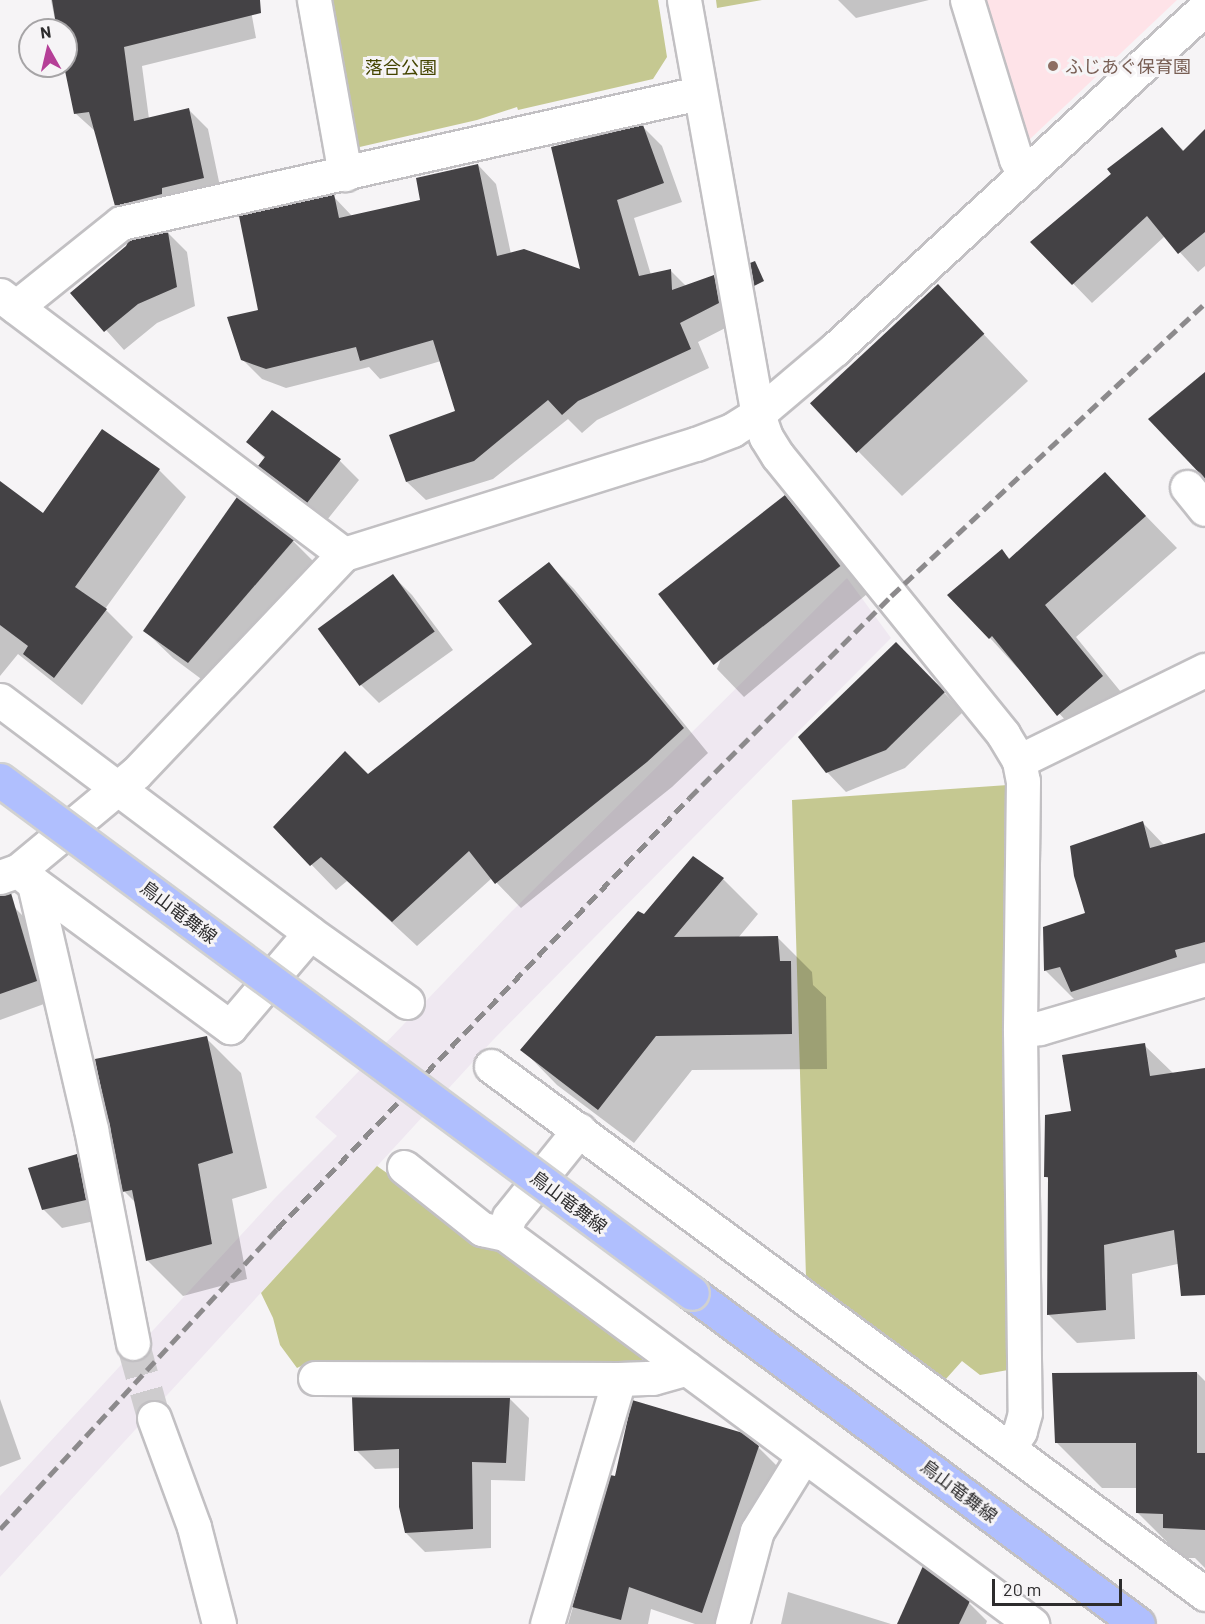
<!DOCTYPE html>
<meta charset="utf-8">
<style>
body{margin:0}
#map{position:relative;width:1205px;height:1624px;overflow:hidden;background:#f6f4f6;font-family:Barlow,"Noto Sans JP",sans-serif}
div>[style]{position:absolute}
.built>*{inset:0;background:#efe8f1}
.education>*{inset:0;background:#fee3e8}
.green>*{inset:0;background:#c5c891}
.shadow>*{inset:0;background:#0003}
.building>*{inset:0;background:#444245;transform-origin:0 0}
.minor-tunnel>*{height:33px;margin-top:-16.5px;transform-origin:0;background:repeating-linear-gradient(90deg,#ceccce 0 33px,transparent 0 49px)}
.roads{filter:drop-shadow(2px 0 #c2c0c3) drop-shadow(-2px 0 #c2c0c3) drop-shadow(0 2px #c2c0c3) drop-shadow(0 -2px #c2c0c3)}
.minor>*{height:33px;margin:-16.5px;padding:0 16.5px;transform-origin:16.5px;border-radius:16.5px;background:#fff}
.major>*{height:33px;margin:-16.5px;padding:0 16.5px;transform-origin:16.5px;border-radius:16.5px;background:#b0bffe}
.rail>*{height:4.5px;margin-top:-2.25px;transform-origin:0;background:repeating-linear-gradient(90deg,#8c8a8c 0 12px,transparent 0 18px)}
.bridges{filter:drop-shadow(2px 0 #d1d1d1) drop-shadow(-2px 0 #d1d1d1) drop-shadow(0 2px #d1d1d1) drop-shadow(0 -2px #d1d1d1)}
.major-bridge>*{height:33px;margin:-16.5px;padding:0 16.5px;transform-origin:16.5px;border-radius:16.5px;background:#b0bffe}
.dots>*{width:16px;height:16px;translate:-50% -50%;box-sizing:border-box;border:3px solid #f6f4f6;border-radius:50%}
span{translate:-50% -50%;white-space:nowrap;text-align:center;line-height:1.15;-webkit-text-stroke:6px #f6f4f6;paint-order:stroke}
.education-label{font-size:18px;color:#785e54}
.left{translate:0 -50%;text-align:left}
.park-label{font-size:18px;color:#440}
.street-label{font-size:18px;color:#2d2c2d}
.north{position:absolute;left:18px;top:18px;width:60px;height:60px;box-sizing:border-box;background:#f6f4f6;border:2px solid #a6a4a6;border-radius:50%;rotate:352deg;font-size:16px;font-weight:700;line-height:24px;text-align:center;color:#2d2c2d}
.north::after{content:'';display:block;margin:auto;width:21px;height:27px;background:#b53f97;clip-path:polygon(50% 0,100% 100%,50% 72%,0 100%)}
.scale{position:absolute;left:992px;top:1579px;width:130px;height:27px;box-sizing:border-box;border:3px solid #2d2c2d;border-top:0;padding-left:8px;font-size:18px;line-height:21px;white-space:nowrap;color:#2d2c2d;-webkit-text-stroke:4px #f6f4f6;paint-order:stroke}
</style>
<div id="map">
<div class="built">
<i style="clip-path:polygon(847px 578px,891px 638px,493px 1040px,0 1577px,0 1496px,276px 1197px,337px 1136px,315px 1117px,511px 912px)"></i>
</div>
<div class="education">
<i style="clip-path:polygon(978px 0,1177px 0,1029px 140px,1018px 132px)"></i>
</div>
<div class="green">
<i style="clip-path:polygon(321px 0,658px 0,667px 57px,653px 79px,518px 110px,517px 107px,477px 120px,351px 149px)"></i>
<i style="clip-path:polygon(716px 0,762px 0,717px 8px)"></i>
<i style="clip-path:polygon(1008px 785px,1008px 1370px,980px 1375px,962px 1361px,945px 1380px,806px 1278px,792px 800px)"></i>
<i style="clip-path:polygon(377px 1166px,646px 1357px,633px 1366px,313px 1360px,297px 1368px,280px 1345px,273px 1318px,261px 1293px)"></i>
</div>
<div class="shadow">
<i style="clip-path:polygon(51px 0,249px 0,256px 38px,142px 66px,149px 119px,189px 110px,208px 129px,222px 196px,135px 224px,116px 205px,96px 132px,75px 113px,66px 30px,57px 30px)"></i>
<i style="clip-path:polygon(838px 0,929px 0,856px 18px)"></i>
<i style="clip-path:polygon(643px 127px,662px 146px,682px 202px,634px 218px,651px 275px,671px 271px,686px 286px,714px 277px,732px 296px,737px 322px,698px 342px,709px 368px,597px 420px,582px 433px,568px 419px,493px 479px,426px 500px,407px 482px,391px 436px,457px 411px,441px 361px,380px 379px,369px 367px,286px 388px,262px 379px,243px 360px,260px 311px,333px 196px,352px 216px,422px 201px,478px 165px,496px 184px,511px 254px,582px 272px)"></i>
<i style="clip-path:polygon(1162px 129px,1184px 151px,1205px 131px,1205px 266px,1198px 272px,1165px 236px,1092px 303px,1033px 242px)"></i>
<i style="clip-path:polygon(168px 233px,187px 252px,195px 306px,157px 323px,124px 350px,73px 293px)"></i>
<i style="clip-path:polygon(938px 286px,1028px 381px,902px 496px,857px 450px)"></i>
<i style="clip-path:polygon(272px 412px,340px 461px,359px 480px,327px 520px,279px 485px,260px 466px,265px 459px,248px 442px)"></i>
<i style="clip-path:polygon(159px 470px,186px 497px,105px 609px,133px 637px,82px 705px,18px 654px,0 676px,0 482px,44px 515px)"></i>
<i style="clip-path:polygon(1105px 474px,1177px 548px,1076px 637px,1134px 708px,1090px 747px,990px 638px,1002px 551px,1011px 560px)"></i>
<i style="clip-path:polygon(785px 497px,813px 524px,867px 594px,744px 697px,717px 669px)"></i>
<i style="clip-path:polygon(293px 541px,321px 569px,216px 690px,173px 658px,145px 631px)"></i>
<i style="clip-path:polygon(549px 564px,574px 589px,708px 753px,672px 787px,521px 908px,492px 878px,417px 946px,347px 881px,336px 890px,275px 827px,368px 776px,535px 644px)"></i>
<i style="clip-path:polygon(393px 576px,412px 595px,453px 650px,379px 703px,360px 684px)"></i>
<i style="clip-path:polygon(915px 663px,963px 712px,905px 768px,846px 792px,827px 772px)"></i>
<i style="clip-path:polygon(1143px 823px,1165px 846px,1205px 835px,1205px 987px,1102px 1021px,1080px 999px,1075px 1000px,1045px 970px,1087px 914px)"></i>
<i style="clip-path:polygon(723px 879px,758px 914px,738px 938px,777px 937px,812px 972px,813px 985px,826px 997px,827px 1069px,692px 1070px,634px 1143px,557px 1085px,523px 1050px)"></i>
<i style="clip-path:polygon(15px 908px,34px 927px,55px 1000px,0 1020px,0 913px)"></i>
<i style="clip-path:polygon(206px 1038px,241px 1073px,267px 1188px,232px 1199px,247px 1279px,183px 1296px,148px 1261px,136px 1203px,124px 1191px)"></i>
<i style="clip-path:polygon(1144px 1045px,1174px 1074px,1205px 1070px,1205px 1258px,1132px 1274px,1135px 1339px,1077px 1343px,1048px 1314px,1050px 1180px,1046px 1177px,1072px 1112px)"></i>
<i style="clip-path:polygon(76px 1156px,95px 1175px,104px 1219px,62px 1228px,43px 1209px)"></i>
<i style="clip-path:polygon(1197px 1373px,1205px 1381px,1205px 1568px,1195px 1558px,1183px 1558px,1137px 1512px,1137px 1488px,1102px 1488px,1056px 1442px)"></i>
<i style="clip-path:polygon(0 1399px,21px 1459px,0 1467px)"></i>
<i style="clip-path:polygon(510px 1399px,529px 1418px,525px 1481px,491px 1480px,491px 1548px,425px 1552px,406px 1533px,401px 1468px,375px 1469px,356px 1450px)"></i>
<i style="clip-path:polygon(758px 1447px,781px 1470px,729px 1624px,695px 1624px,651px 1609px,648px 1624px,568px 1624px,611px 1477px,617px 1478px)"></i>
<i style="clip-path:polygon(788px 1592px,891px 1624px,781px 1624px)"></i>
<i style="clip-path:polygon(969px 1603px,987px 1621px,986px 1624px,898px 1624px)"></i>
</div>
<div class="building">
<i style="clip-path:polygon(52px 0,260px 0,261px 13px,124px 47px,134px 121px,189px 108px,204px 178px,162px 188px,162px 194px,115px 206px,89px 112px,74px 114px,64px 66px,66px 30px,57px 30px)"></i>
<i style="clip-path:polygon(643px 125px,664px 183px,617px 200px,639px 276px,671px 269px,672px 290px,714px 275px,719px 303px,680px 323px,691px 349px,578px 401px,562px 415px,548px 400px,474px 461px,406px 482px,389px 435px,455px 411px,433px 340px,360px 361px,356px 347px,266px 369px,241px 360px,227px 317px,258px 310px,239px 216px,334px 194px,339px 218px,420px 200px,416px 178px,478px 164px,497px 256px,524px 249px,580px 269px,551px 147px)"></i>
<i style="clip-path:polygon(1162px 127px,1183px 151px,1205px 129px,1205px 232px,1178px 254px,1147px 216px,1072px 285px,1030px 242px,1111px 174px,1107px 169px)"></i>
<i style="clip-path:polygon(168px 232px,177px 287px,138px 304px,104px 332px,70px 293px,126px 246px,129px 240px)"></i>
<i style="clip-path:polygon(755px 261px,764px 281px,754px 286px,750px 263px)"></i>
<i style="left:938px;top:284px;width:68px;height:175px;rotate:47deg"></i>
<i style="clip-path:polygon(1205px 372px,1205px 479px,1148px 419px)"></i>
<i style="clip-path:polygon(272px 410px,341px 459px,307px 503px,258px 466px,265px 457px,246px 442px)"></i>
<i style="clip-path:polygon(102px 429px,160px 469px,75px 587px,107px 609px,54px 678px,23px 654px,28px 646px,0 625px,0 481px,43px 513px)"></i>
<i style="clip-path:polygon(1105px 472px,1146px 516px,1045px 605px,1103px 676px,1057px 716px,992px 636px,989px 639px,947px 595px,1002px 549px,1009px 559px)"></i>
<i style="left:785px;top:495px;width:90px;height:161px;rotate:52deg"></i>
<i style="clip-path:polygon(237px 497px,294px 540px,188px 663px,143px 631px)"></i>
<i style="clip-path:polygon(549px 562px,684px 728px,647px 762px,495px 884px,469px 851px,392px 922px,321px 857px,310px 866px,273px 827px,345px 751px,368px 774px,532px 644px,498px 601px)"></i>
<i style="left:393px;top:574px;width:71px;height:93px;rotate:54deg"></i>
<i style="clip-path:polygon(896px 642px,945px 692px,886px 750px,826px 773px,798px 737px)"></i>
<i style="clip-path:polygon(1143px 821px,1150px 848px,1205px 833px,1205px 942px,1175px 950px,1177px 957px,1071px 992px,1060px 967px,1044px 971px,1043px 927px,1085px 913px,1074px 876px,1070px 846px)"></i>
<i style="clip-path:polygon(693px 856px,724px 878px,674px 937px,778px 936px,780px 961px,791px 961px,792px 1034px,656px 1036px,598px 1110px,520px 1050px,638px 911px,644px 914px)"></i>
<i style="clip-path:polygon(11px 893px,37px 981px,0 994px,0 895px)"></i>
<i style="clip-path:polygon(207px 1036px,233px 1153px,198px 1164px,212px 1244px,146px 1261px,132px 1190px,122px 1192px,95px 1059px)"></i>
<i style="clip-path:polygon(1145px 1043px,1150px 1076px,1205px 1068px,1205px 1295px,1181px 1296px,1174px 1230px,1104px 1245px,1106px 1310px,1047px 1315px,1048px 1177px,1044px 1177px,1045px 1115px,1071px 1111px,1062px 1055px)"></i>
<i style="clip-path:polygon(77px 1154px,86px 1200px,42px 1210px,28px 1168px)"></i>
<i style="clip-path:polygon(1197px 1372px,1197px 1453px,1205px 1453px,1205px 1530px,1163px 1528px,1163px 1514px,1136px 1513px,1136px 1443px,1055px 1443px,1052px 1373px)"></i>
<i style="clip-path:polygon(352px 1397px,510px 1398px,506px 1463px,472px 1462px,473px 1529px,405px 1533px,399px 1507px,399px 1449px,354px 1451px)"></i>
<i style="clip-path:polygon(632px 1400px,743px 1433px,759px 1446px,702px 1613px,629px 1587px,621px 1620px,572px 1607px,610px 1475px,615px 1476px)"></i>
<i style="clip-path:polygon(923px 1566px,970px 1601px,959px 1624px,897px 1624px)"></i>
</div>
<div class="minor-tunnel">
<i style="left:133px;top:1343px;width:78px;rotate:74.4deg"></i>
</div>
<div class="roads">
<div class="minor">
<i style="left:314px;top:0;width:177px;rotate:79.9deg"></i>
<i style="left:684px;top:0;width:421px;rotate:79.9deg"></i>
<i style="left:758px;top:414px;width:24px;rotate:71deg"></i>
<i style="left:766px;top:437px;width:22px;rotate:58deg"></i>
<i style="left:778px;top:456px;width:358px;rotate:51deg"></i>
<i style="left:1003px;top:734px;width:31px;rotate:59deg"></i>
<i style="left:1019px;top:761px;width:20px;rotate:79deg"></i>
<i style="left:1023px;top:781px;width:250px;rotate:90.7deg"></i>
<i style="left:1020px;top:1031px;width:382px;rotate:89.3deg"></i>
<i style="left:1025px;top:1413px;width:19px;rotate:106deg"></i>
<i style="left:1020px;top:1431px;width:20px;rotate:123deg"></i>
<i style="left:967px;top:0;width:166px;rotate:72.9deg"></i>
<i style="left:1016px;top:159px;width:18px;rotate:63deg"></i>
<i style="left:0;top:295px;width:431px;rotate:37deg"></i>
<i style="left:16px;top:307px;width:134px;rotate:-38.7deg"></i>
<i style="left:121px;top:223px;width:592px;rotate:-12.68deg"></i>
<i style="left:1187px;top:487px;width:28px;rotate:51deg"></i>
<i style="left:0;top:700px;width:388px;rotate:36.9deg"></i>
<i style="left:310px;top:933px;width:119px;rotate:35.4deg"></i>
<i style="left:1019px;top:761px;width:207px;rotate:-26.1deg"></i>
<i style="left:0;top:877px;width:20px;rotate:-20deg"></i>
<i style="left:19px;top:870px;width:152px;rotate:-39.7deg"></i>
<i style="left:136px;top:773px;width:302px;rotate:-46.5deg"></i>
<i style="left:344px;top:554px;width:369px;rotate:-17.4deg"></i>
<i style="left:696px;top:444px;width:39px;rotate:-21deg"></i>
<i style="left:732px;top:430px;width:31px;rotate:-32deg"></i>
<i style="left:758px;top:414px;width:101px;rotate:-40.2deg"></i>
<i style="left:835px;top:349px;width:503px;rotate:-42.66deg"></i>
<i style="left:27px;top:878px;width:252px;rotate:36.3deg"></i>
<i style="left:230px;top:1027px;width:123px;rotate:-49.6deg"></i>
<i style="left:34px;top:884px;width:252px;rotate:76.9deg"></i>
<i style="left:91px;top:1129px;width:218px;rotate:78.9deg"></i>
<i style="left:1020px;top:1031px;width:20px;rotate:-9deg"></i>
<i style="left:1040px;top:1028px;width:172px;rotate:-16.5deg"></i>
<i style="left:491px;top:1066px;width:888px;rotate:36.48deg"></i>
<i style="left:404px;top:1167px;width:100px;rotate:38.5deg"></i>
<i style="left:482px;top:1229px;width:24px;rotate:12deg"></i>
<i style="left:505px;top:1234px;width:656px;rotate:36.5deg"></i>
<i style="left:505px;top:1234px;width:17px;rotate:-77deg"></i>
<i style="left:509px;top:1217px;width:112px;rotate:-51.2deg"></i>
<i style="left:315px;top:1378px;width:304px;rotate:0.2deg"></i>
<i style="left:619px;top:1379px;width:34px;rotate:-2deg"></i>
<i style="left:653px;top:1378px;width:35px;rotate:-16deg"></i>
<i style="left:154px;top:1418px;width:116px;rotate:69.8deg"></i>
<i style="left:194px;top:1527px;width:100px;rotate:75.5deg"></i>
<i style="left:547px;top:1624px;width:255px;rotate:-73.6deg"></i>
<i style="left:732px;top:1624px;width:96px;rotate:-75deg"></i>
<i style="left:757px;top:1531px;width:89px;rotate:-58.3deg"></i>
</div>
<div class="major">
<i style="left:692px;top:1293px;width:555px;rotate:36.58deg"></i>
</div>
</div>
<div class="rail">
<i style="left:0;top:1529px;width:408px;rotate:-47.3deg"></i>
<i style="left:277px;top:1229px;width:596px;rotate:-46.29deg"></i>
<i style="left:689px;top:798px;width:286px;rotate:-45deg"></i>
<i style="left:891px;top:596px;width:429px;rotate:-43deg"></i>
</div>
<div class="bridges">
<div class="major-bridge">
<i style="left:0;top:780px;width:861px;rotate:36.55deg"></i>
</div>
</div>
<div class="dots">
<i style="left:1053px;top:66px;background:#8d6e63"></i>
</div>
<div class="education-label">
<span class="left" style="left:1065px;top:66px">ふじあぐ保育園</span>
</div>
<div class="park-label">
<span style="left:401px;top:67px">落合公園</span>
</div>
<div class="street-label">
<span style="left:179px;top:912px;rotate:37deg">鳥山竜舞線</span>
<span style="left:569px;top:1202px;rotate:37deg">鳥山竜舞線</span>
<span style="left:959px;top:1491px;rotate:37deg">鳥山竜舞線</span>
</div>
<div class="north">N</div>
<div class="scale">20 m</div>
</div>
